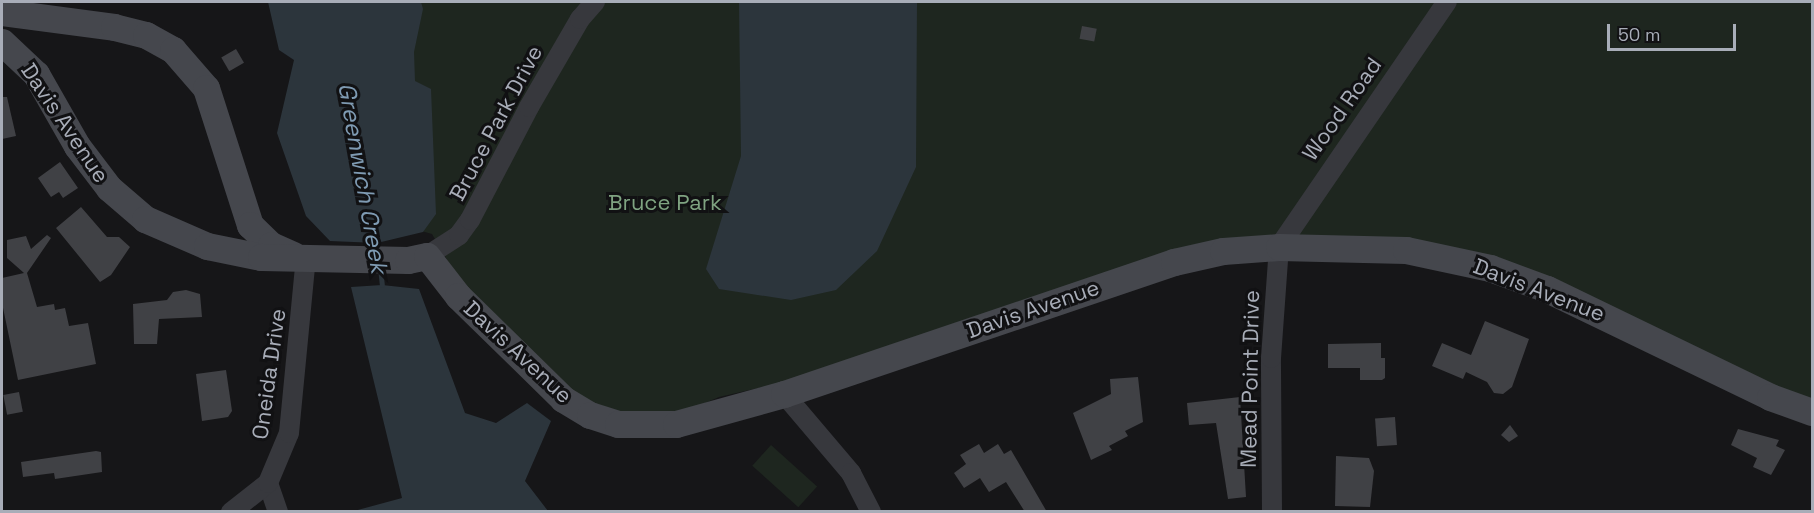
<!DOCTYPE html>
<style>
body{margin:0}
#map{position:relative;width:1814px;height:513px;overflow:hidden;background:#161618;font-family:"Space Grotesk",sans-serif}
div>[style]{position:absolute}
.green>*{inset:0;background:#1e261f;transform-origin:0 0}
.water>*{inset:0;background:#2c353c}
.stream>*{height:5px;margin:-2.5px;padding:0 2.5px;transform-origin:2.5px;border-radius:2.5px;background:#2c353c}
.building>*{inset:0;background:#404145;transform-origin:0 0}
.street>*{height:20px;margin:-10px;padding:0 10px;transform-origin:10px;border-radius:10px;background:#37383d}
.secondary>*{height:27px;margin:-13.5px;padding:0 13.5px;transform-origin:13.5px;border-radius:13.5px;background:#45474d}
span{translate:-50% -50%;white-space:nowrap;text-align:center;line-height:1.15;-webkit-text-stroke:6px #111113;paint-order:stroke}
.street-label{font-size:22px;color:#a8adb8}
.park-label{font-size:22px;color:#7fa381}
.water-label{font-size:24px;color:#7f9bb3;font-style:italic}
.frame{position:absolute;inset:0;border:3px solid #a8adb8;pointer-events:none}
.scale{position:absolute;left:1607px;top:24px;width:129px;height:27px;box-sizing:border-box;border:3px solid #a8adb8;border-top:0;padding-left:8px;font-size:18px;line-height:21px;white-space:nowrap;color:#a8adb8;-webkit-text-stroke:4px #111113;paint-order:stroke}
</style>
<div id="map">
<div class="green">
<i style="clip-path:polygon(348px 2px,1812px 2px,1812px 402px,1531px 272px,1256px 241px,790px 381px,719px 397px,691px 409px,637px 418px,574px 396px,463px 287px,432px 234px,407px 227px)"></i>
<i style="left:771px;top:445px;width:62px;height:28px;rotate:42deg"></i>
</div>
<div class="water">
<i style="clip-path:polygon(268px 2px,421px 2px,423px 9px,414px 52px,415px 81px,431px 89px,436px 214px,423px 232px,377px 243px,330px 241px,306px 216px,277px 133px,294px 60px,279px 50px)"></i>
<i style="clip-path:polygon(739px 2px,917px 2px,916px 167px,877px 251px,836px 290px,791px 300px,719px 289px,706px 269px,741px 156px)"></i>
<i style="clip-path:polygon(382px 285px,419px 289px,465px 413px,496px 423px,527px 403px,551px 421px,525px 481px,548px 511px,354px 511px,402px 498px,351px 287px)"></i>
</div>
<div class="stream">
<i style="left:380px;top:267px;width:18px;rotate:84deg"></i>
</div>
<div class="building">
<i style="left:1082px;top:26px;width:15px;height:13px;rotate:11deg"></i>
<i style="left:236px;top:49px;width:16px;height:17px;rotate:60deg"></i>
<i style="clip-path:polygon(2px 97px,7px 97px,16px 136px,2px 139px)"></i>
<i style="clip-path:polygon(60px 162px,78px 188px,63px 198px,59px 192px,51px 197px,38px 178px)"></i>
<i style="clip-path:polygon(81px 207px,107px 237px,119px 237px,130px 247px,111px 275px,100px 282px,56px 228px)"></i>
<i style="clip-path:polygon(47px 235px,51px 238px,27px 273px,37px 307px,54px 304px,55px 310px,65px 308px,69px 326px,88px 323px,96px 364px,18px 380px,2px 303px,2px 278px,24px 273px,7px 258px,7px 240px,26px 236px,31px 249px)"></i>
<i style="clip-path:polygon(186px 290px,200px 294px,202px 317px,159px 319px,157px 344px,134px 344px,133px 304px,167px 300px,173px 292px)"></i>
<i style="clip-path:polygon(1485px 321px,1529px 339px,1512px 387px,1503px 394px,1494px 393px,1487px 382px,1466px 372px,1463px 379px,1432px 366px,1442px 343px,1471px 355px)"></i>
<i style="clip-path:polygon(1381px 343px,1381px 358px,1385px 358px,1385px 378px,1382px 380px,1360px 380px,1360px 368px,1328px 368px,1328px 344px)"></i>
<i style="clip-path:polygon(226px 370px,232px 411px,228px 417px,202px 421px,196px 374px)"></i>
<i style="clip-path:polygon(1138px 377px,1143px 422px,1125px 431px,1128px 436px,1109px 446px,1112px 450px,1091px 460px,1073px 413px,1111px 394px,1110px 379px)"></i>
<i style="left:19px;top:392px;width:20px;height:16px;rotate:79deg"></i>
<i style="clip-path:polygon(1240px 397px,1246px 497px,1228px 499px,1216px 423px,1189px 425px,1187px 403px)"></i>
<i style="left:1395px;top:417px;width:28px;height:20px;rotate:86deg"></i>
<i style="clip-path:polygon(1510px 425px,1518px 436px,1509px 442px,1501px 435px)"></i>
<i style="clip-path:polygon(1738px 429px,1779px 440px,1776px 446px,1785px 450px,1771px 475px,1753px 467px,1757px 458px,1731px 445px)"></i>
<i style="clip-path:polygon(979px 444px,984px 453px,998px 444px,1004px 454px,1011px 450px,1047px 512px,1025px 512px,1006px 482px,989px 492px,980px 478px,964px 488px,954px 473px,966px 464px,960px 455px)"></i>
<i style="clip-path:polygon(96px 451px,101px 452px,102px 472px,55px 479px,54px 473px,23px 477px,21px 462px)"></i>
<i style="clip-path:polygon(1336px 456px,1369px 458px,1374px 471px,1370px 507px,1335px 506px)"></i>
</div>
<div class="street">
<i style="left:427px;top:256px;width:38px;rotate:-33deg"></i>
<i style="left:459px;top:235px;width:19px;rotate:-54deg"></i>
<i style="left:470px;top:220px;width:127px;rotate:-62.4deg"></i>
<i style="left:529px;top:107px;width:102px;rotate:-59.9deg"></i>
<i style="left:580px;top:19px;width:23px;rotate:-49deg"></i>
<i style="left:784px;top:394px;width:104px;rotate:49.7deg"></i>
<i style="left:851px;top:473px;width:44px;rotate:62.9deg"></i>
<i style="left:268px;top:483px;width:31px;rotate:71deg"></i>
<i style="left:231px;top:512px;width:47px;rotate:-38.1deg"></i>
<i style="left:268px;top:483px;width:54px;rotate:-67.2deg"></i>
<i style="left:289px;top:433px;width:176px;rotate:-84.5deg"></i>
<i style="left:1272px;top:512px;width:154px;rotate:-90.4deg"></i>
<i style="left:1271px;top:358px;width:111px;rotate:-85.9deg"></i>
<i style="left:1279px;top:247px;width:297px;rotate:-55.6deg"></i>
</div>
<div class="secondary">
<i style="left:2px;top:12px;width:113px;rotate:7.6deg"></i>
<i style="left:114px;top:27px;width:33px;rotate:14deg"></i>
<i style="left:146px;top:35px;width:31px;rotate:29deg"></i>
<i style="left:173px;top:50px;width:50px;rotate:49deg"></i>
<i style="left:206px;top:88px;width:144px;rotate:72.2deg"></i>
<i style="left:250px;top:225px;width:29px;rotate:44deg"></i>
<i style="left:271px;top:245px;width:24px;rotate:24deg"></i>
<i style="left:2px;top:42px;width:47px;rotate:43.3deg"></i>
<i style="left:36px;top:74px;width:83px;rotate:60.3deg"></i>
<i style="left:77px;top:146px;width:53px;rotate:52.7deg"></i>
<i style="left:109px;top:188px;width:48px;rotate:40.7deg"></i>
<i style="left:145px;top:219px;width:68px;rotate:23.5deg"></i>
<i style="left:207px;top:246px;width:55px;rotate:11.5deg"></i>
<i style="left:261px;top:257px;width:147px;rotate:1.2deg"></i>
<i style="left:408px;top:260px;width:19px;rotate:-12deg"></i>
<i style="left:427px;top:256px;width:51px;rotate:52.2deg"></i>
<i style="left:458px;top:296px;width:147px;rotate:44.4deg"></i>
<i style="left:563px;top:399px;width:31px;rotate:31deg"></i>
<i style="left:590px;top:415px;width:29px;rotate:18deg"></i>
<i style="left:618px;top:424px;width:58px"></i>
<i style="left:676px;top:424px;width:112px;rotate:-15.5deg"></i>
<i style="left:784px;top:394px;width:412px;rotate:-18.7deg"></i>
<i style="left:1174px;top:262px;width:50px;rotate:-12.7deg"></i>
<i style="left:1223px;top:251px;width:56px;rotate:-4.1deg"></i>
<i style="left:1279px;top:247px;width:127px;rotate:1.4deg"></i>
<i style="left:1406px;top:250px;width:86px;rotate:12.1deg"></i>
<i style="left:1490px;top:268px;width:61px;rotate:20.2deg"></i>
<i style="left:1547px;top:289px;width:248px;rotate:25.8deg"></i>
<i style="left:1770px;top:397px;width:45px;rotate:19.7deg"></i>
</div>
<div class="street-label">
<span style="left:1342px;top:109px;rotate:-55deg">Wood Road</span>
<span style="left:65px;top:123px;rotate:56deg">Davis Avenue</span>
<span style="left:496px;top:123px;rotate:-62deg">Bruce Park Drive</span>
<span style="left:1539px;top:290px;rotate:21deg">Davis Avenue</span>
<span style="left:1033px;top:309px;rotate:-19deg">Davis Avenue</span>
<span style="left:518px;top:352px;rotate:43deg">Davis Avenue</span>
<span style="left:269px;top:374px;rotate:-82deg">Oneida Drive</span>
<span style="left:1250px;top:379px;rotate:-89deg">Mead Point Drive</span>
</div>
<div class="park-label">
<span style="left:665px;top:203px">Bruce Park</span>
</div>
<div class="water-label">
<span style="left:363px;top:178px;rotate:80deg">Greenwich Creek</span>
</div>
<div class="frame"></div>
<div class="scale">50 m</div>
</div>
